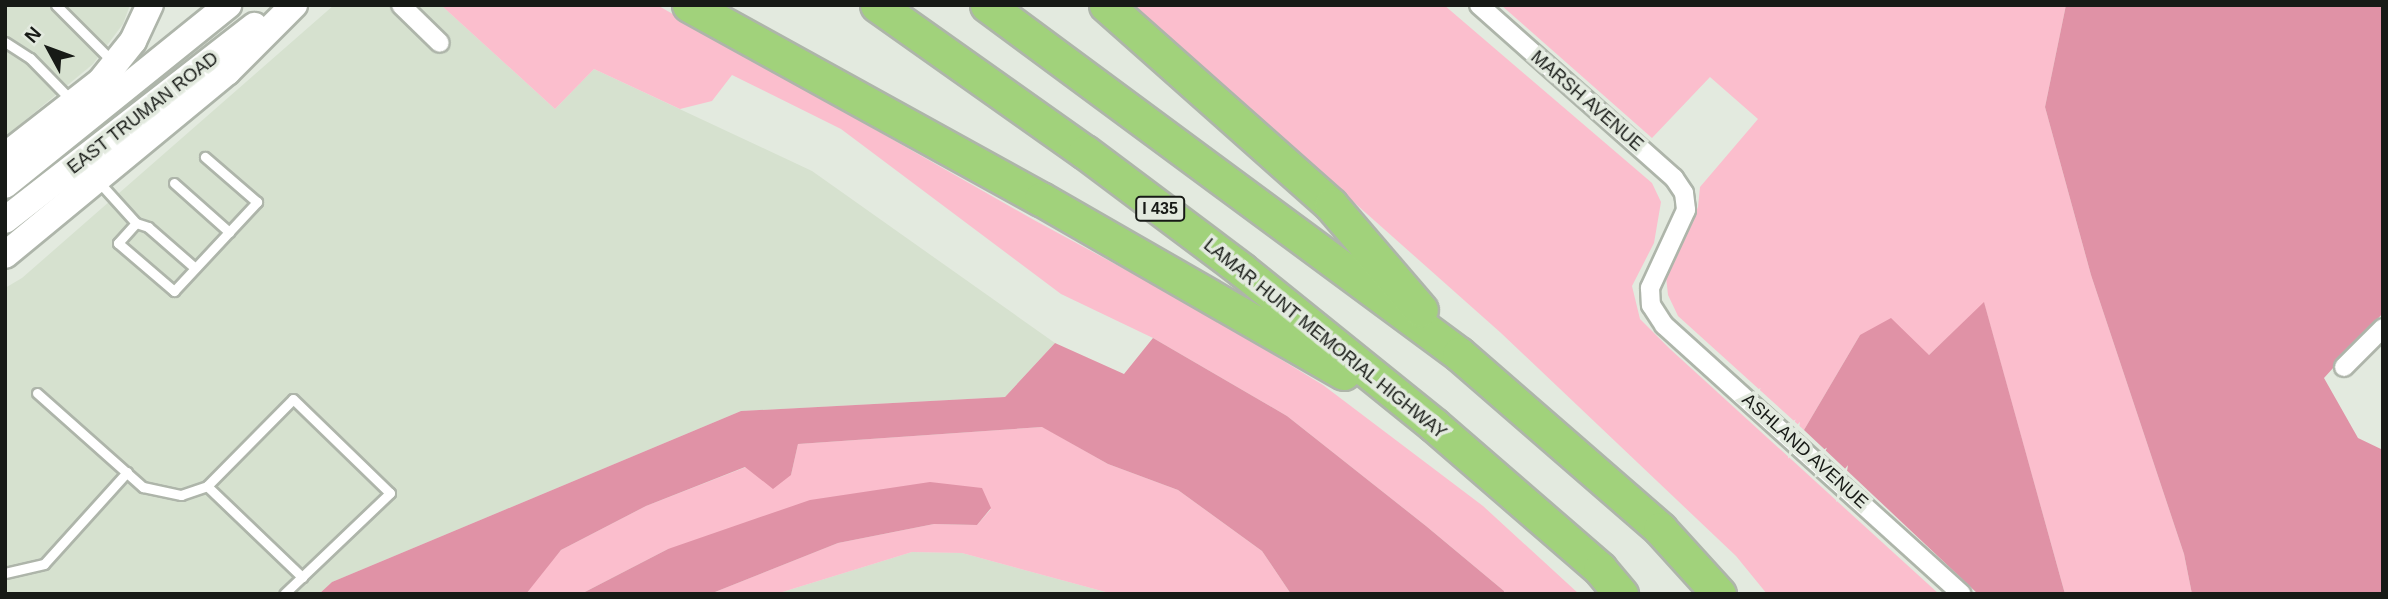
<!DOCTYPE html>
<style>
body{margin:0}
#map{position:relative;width:2388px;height:599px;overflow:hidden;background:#e3eadf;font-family:Arial,sans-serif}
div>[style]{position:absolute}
.built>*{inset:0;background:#d6e1cf}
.green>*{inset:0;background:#fbbecd}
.forest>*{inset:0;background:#e092a6}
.roads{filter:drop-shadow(2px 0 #aeb5aa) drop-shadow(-2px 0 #aeb5aa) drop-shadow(0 2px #aeb5aa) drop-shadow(0 -2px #aeb5aa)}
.lane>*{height:9px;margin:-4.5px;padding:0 4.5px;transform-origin:4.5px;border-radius:4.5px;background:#fff}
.street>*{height:18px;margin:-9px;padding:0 9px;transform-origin:9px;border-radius:9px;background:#fff}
.secondary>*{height:26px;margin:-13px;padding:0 13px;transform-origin:13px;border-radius:13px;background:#fff}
.highway>*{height:33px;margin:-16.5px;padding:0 16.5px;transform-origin:16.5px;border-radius:16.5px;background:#a1d27b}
span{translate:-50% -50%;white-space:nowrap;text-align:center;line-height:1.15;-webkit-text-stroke:7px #e3eadf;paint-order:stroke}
.shield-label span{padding:2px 5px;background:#e3eadf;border:2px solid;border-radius:5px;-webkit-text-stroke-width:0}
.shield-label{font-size:16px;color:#171a16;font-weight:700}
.street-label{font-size:18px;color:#171a16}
.frame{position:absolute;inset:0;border:7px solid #171a16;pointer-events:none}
.north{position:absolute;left:14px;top:14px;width:70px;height:70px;-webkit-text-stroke:5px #e3eadf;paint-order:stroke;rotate:311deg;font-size:19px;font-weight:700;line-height:28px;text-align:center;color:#171a16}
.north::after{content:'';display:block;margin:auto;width:24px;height:32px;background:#171a16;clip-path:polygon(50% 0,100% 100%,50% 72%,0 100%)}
</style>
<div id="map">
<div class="built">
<i style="clip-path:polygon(5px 5px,130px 5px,123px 24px,93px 64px,5px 137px)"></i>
<i style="clip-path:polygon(334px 5px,441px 5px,555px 109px,594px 69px,812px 171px,1055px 343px,1005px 397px,741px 411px,332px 582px,319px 594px,5px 594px,5px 288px,22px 278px)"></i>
<i style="clip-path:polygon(912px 552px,962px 553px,1113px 594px,776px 594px)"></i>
</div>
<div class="green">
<i style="clip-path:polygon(441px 5px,657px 5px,1034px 220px,1198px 309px,1323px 385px,1483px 506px,1579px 594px,1504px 594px,1504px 591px,1426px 526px,1287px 416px,1153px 338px,1061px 294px,841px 129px,732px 75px,712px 101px,680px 109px,594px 69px,555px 109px)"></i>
<i style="clip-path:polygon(1132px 5px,1444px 5px,1652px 183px,1661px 202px,1654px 243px,1632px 286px,1640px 319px,1670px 349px,1939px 594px,1767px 594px,1736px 556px,1501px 333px)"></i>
<i style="clip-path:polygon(1501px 5px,2066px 5px,2045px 107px,2091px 275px,2184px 554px,2192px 594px,2065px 594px,1984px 303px,1929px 355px,1860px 335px,1804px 430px,1678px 316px,1668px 295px,1666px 276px,1698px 207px,1700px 187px,1758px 119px,1710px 77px,1652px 138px)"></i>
<i style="clip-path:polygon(1043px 427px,1108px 464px,1178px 490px,1262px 551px,1291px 594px,1113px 594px,962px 553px,912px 552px,776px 594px,710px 594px,838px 543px,934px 524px,977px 525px,991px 509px,668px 549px,581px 594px,525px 592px,561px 550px,646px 506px,746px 467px,791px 475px,798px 444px)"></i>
</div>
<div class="forest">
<i style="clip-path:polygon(2066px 5px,2383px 5px,2383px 313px,2324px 378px,2358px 438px,2383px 450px,2383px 594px,2192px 594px,2184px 554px,2091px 275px,2045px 107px)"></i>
<i style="clip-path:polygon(1984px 302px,2065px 594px,1978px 594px,1804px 430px,1860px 335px,1891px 318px,1929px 355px)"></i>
<i style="clip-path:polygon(1153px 338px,1287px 416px,1426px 526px,1504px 591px,1504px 594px,1291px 594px,1262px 551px,1178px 490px,1108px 464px,1042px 427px,798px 444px,791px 475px,773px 489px,745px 467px,646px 506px,561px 550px,526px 594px,319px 594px,332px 582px,741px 411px,1005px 397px,1055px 343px,1124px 374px)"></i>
<i style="clip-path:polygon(930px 482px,982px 488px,991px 508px,977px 525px,934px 524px,838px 543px,710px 594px,581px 594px,668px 549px,810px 500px)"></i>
</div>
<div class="roads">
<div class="lane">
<i style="left:56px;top:5px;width:82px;rotate:45deg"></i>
<i style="left:5px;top:42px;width:30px;rotate:33deg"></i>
<i style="left:30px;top:58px;width:60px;rotate:45.7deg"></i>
<i style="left:98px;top:181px;width:57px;rotate:47.9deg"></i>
<i style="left:136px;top:223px;width:27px;rotate:132deg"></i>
<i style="left:118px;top:243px;width:74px;rotate:40.6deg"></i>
<i style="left:174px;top:291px;width:122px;rotate:-47deg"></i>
<i style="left:257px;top:202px;width:69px;rotate:-139.1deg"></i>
<i style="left:174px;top:183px;width:74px;rotate:41.7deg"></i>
<i style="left:136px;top:223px;width:13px;rotate:18deg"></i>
<i style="left:148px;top:227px;width:62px;rotate:41.1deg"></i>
<i style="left:37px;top:393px;width:142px;rotate:41.6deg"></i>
<i style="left:143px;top:487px;width:39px;rotate:12deg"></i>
<i style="left:181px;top:495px;width:28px;rotate:-19deg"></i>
<i style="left:207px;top:486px;width:122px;rotate:-45.3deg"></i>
<i style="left:293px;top:399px;width:135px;rotate:44.1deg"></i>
<i style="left:390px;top:493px;width:146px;rotate:136.4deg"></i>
<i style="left:207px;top:486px;width:132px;rotate:43.8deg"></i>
<i style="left:5px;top:573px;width:40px;rotate:-13deg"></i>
<i style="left:44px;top:564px;width:124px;rotate:-47.9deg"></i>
</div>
<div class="street">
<i style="left:401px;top:5px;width:54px;rotate:44.3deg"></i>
<i style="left:1479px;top:5px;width:261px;rotate:41.6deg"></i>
<i style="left:1674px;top:178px;width:18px;rotate:56deg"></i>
<i style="left:1684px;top:193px;width:17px;rotate:83deg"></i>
<i style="left:1686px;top:210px;width:86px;rotate:114.8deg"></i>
<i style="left:1650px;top:288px;width:17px;rotate:87deg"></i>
<i style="left:1651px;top:305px;width:24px;rotate:57deg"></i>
<i style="left:1664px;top:325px;width:401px;rotate:42.1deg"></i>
<i style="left:2344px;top:367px;width:55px;rotate:-45deg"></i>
</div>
<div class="secondary">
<i style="left:5px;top:156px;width:122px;rotate:-38deg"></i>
<i style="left:101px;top:81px;width:51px;rotate:-51.3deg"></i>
<i style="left:133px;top:41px;width:40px;rotate:-65deg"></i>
<i style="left:5px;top:185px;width:287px;rotate:-38.9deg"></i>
<i style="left:5px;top:220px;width:316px;rotate:-37.9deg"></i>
<i style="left:5px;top:255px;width:288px;rotate:-39.5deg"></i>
<i style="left:227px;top:72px;width:95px;rotate:-45deg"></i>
</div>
<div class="highway">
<i style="left:689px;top:5px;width:402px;rotate:28.9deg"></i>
<i style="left:1041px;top:199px;width:349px;rotate:29.9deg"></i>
<i style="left:877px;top:5px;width:255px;rotate:35.3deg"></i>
<i style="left:1085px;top:152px;width:196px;rotate:36.9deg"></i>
<i style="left:1242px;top:270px;width:247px;rotate:38.9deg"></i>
<i style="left:1434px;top:425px;width:220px;rotate:40.9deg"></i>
<i style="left:1600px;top:569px;width:33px;rotate:50deg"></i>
<i style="left:987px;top:5px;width:587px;rotate:36.48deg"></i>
<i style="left:1459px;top:354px;width:267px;rotate:41deg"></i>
<i style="left:1660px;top:529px;width:88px;rotate:47.8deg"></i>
<i style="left:1106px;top:5px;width:301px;rotate:41.6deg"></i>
<i style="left:1331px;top:205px;width:138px;rotate:49.4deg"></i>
</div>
</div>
<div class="shield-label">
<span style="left:1160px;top:209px">I 435</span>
</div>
<div class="street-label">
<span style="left:1587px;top:101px;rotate:41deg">MARSH AVENUE</span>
<span style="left:143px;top:113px;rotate:-38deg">EAST TRUMAN ROAD</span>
<span style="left:1325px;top:339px;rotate:39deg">LAMAR HUNT MEMORIAL HIGHWAY</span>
<span style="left:1805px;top:451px;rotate:42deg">ASHLAND AVENUE</span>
</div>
<div class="frame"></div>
<div class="north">N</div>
</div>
